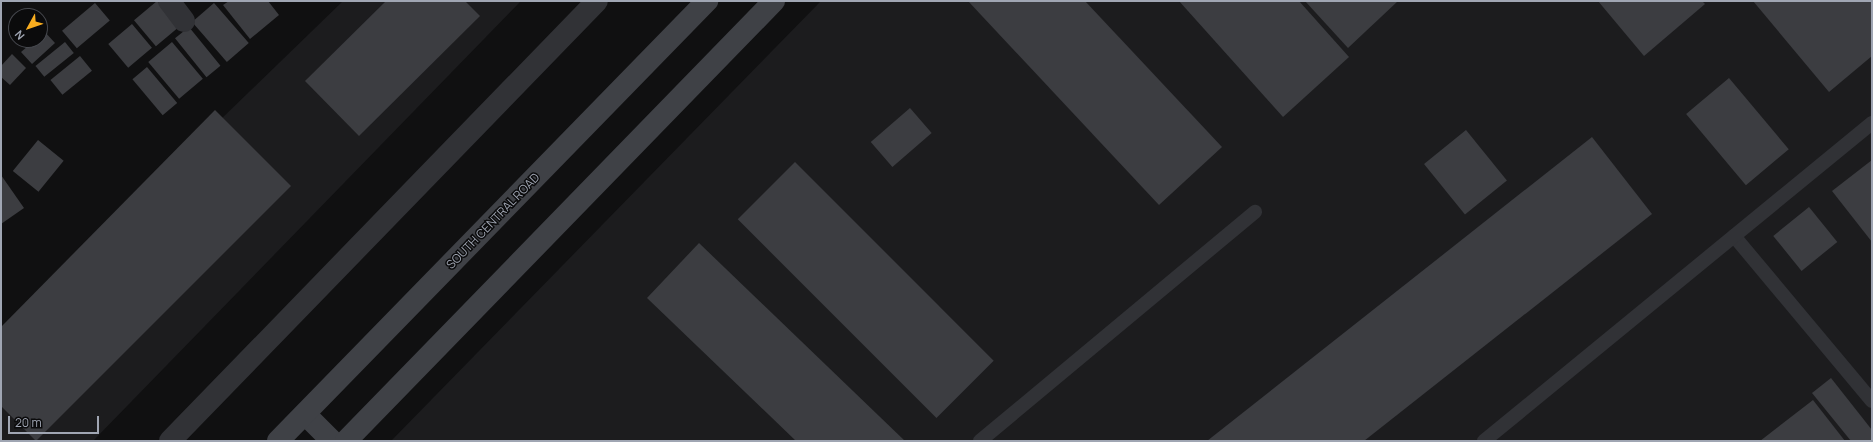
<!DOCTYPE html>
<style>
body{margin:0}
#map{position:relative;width:1873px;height:442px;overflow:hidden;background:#101011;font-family:Manrope,sans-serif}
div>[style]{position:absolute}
.built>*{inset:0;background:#1c1c1e}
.building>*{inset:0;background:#3c3d41;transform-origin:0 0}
.service>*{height:14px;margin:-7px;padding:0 7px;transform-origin:7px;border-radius:7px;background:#313236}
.minor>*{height:22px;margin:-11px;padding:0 11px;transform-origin:11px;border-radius:11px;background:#313236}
.tertiary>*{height:22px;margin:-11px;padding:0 11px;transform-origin:11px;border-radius:11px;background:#313236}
.secondary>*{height:22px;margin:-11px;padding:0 11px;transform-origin:11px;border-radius:11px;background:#3f4146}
span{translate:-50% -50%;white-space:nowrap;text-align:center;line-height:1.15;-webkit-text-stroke:3px #0b0b0c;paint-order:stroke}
.street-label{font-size:12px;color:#a0a6b3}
.frame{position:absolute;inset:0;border:2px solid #a0a6b3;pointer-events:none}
.north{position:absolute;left:8px;top:8px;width:40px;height:40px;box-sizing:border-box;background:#0b0b0c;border:1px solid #47494f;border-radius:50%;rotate:230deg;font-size:11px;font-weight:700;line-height:16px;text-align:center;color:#a0a6b3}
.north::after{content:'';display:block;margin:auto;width:14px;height:18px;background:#faae1f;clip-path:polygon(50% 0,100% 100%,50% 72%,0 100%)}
.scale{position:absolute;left:8px;top:416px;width:91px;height:18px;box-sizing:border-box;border:2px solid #a0a6b3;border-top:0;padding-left:5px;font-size:12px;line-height:14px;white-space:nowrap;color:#a0a6b3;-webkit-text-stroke:3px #0b0b0c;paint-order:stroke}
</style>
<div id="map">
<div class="built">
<i style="clip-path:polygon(343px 1px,521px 1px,93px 441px,1px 441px,1px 332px)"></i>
<i style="clip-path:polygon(821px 1px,1872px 1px,1872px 441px,391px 441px)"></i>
</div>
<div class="building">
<i style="left:157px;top:1px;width:34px;height:30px;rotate:50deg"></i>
<i style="clip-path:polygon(229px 1px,268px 1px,279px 15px,250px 39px,223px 5px)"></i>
<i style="clip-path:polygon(386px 1px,465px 1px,480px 16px,359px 136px,305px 81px)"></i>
<i style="clip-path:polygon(968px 1px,1085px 1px,1222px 147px,1159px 205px)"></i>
<i style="clip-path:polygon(1179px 1px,1299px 1px,1349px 57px,1283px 117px)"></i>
<i style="clip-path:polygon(1305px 1px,1398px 1px,1348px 48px)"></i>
<i style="clip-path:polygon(1598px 1px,1702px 1px,1705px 4px,1644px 56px)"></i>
<i style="clip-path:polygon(1753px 1px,1872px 1px,1872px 56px,1829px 92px)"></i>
<i style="left:95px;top:3px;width:23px;height:43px;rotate:50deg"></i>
<i style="left:214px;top:3px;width:53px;height:29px;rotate:49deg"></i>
<i style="left:132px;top:24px;width:31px;height:31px;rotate:50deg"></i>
<i style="left:189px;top:27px;width:50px;height:18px;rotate:51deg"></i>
<i style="clip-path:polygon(44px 31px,55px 43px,32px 64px,21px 52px,35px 40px,40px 40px)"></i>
<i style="left:65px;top:42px;width:14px;height:38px;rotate:51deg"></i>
<i style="left:172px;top:42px;width:48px;height:31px;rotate:50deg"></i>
<i style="clip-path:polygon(12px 54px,26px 68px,10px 85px,1px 77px,1px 66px)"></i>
<i style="left:80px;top:56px;width:19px;height:38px;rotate:51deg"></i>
<i style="left:147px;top:67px;width:47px;height:19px;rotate:50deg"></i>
<i style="left:1729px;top:78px;width:93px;height:56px;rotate:50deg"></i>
<i style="left:910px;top:108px;width:33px;height:52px;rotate:49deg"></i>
<i style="clip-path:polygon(215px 110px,291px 186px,36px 441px,1px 406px,1px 327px)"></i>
<i style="left:1466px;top:130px;width:65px;height:54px;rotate:51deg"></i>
<i style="clip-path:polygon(1592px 137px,1652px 214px,1364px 441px,1207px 441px)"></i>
<i style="left:38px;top:140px;width:33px;height:40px;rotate:39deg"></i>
<i style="clip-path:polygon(1872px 160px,1872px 242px,1832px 191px)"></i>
<i style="left:795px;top:162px;width:281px;height:81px;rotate:45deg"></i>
<i style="clip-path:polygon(1px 175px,24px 208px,1px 224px)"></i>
<i style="left:1809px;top:207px;width:45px;height:46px;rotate:51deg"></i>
<i style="clip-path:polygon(699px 243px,905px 441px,796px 441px,647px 298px)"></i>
<i style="clip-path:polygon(1831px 378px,1872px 430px,1872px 441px,1851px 441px,1812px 393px)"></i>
<i style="clip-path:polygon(1813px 400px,1845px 441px,1760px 441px)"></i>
</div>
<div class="service">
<i style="left:1734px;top:236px;width:215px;rotate:50.1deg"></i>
<i style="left:980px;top:441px;width:358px;rotate:-39.8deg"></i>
<i style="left:1484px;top:441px;width:502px;rotate:-39.34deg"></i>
</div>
<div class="minor">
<i style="left:169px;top:1px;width:25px;rotate:53deg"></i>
</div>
<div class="tertiary">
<i style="left:170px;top:441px;width:613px;rotate:-45.86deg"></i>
</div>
<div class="secondary">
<i style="left:305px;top:414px;width:38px;rotate:45deg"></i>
<i style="left:278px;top:441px;width:615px;rotate:-45.73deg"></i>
<i style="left:346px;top:441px;width:614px;rotate:-45.79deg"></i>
</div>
<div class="street-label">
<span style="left:493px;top:221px;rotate:-46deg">SOUTH CENTRAL ROAD</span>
</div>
<div class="frame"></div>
<div class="north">N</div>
<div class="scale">20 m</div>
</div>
